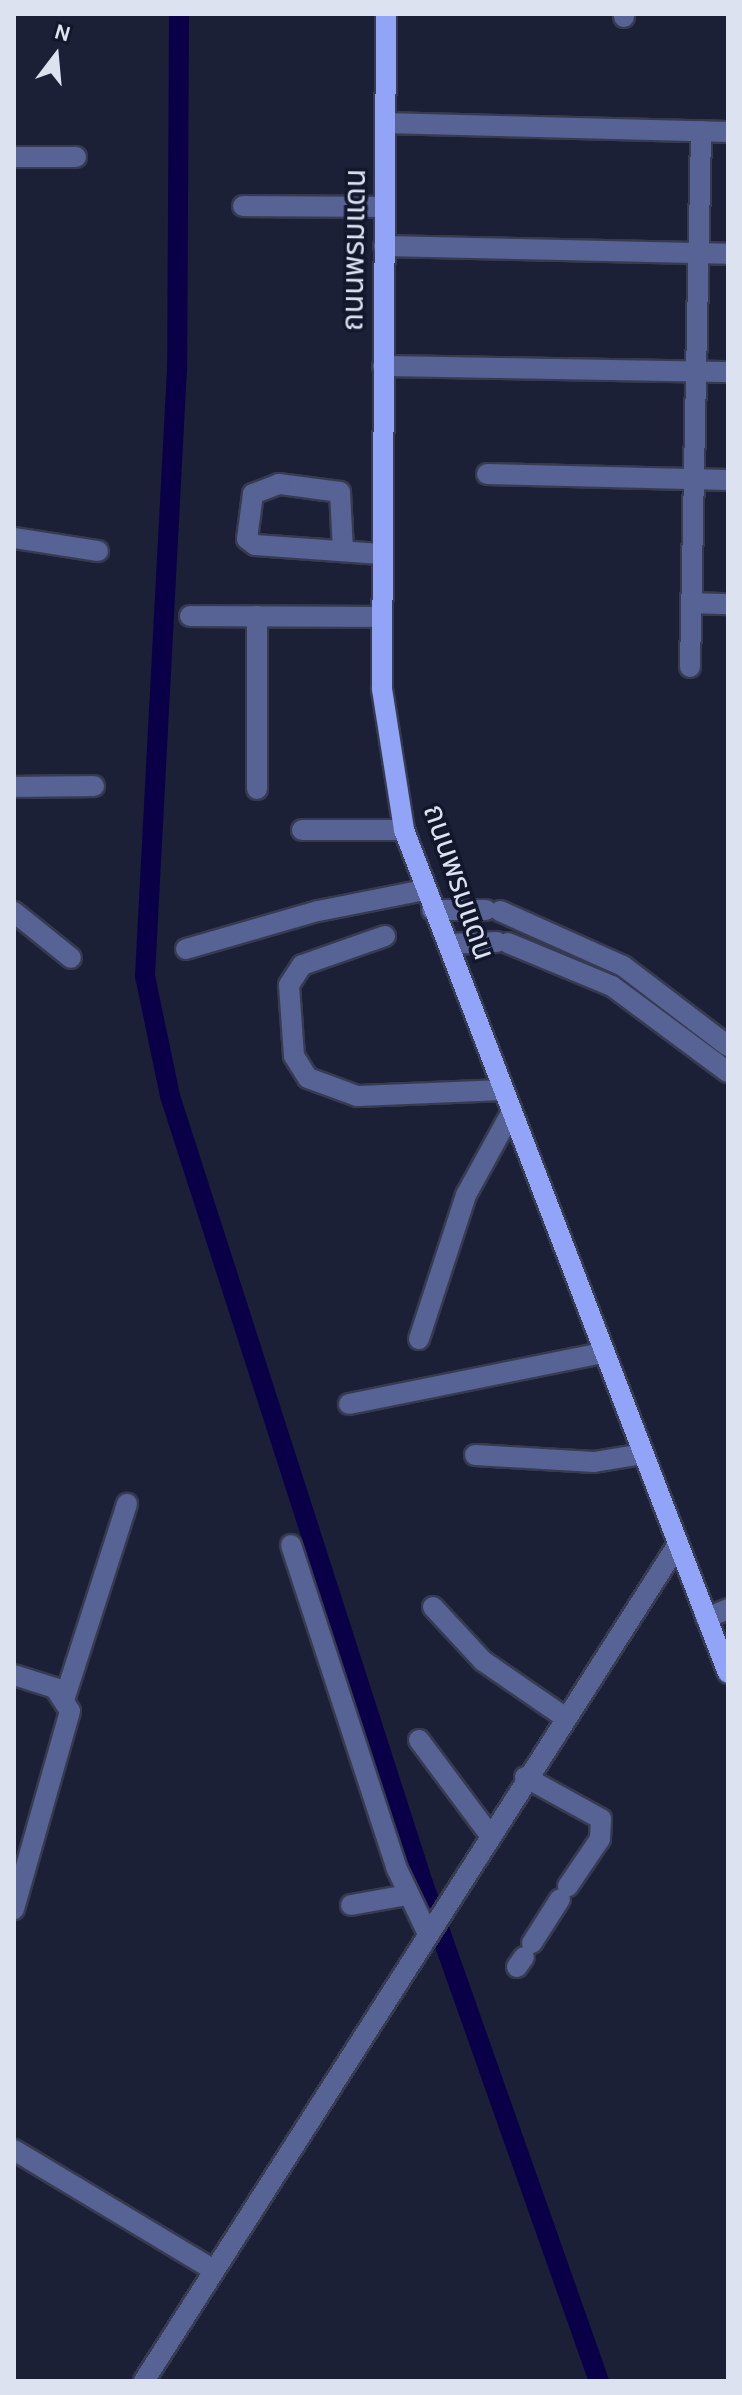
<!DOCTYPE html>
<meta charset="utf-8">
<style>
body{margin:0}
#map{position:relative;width:742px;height:2395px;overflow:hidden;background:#1b2036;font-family:Karla,"Noto Sans Thai",sans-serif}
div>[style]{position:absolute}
.canal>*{height:20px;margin:-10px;padding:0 10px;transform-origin:10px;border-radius:10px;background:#0a0048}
.roads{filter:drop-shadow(2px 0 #363b50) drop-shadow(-2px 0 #363b50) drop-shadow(0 2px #363b50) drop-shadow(0 -2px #363b50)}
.minor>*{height:20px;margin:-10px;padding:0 10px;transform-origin:10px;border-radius:10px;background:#576295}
.major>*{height:20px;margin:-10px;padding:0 10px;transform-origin:10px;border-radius:10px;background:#91a4f8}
span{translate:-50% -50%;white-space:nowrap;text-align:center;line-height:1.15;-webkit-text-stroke:7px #12172c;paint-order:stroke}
.street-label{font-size:30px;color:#dde2f1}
.frame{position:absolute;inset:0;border:16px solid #dde2f1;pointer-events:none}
.north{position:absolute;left:16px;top:16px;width:80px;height:80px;-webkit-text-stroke:6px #12172c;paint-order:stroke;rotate:16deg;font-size:22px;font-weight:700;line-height:32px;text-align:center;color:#dde2f1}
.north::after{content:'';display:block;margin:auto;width:28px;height:36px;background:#dde2f1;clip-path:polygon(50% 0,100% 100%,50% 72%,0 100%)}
</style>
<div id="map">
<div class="canal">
<i style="left:179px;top:14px;width:355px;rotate:90.3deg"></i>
<i style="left:177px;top:369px;width:608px;rotate:93.02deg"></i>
<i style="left:145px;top:976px;width:123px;rotate:78.2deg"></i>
<i style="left:170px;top:1096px;width:827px;rotate:72.18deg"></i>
<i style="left:423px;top:1883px;width:528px;rotate:70.54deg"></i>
</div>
<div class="roads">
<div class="minor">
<i style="left:624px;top:14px;width:3px;rotate:90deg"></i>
<i style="left:385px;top:123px;width:343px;rotate:1.5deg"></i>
<i style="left:14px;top:157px;width:62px"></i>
<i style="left:243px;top:206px;width:141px;rotate:0.4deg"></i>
<i style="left:384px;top:246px;width:344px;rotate:1.3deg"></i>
<i style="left:383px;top:366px;width:345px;rotate:1deg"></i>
<i style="left:487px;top:474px;width:241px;rotate:1.4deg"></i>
<i style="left:14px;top:538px;width:85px;rotate:8.8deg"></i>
<i style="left:343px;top:551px;width:59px;rotate:-92.9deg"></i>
<i style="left:340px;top:492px;width:62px;rotate:-172.5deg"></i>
<i style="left:279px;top:484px;width:28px;rotate:159deg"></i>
<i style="left:253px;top:494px;width:45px;rotate:97.6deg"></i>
<i style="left:247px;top:539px;width:10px;rotate:37deg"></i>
<i style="left:255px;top:545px;width:126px;rotate:4.1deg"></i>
<i style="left:692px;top:603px;width:36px;rotate:2deg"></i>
<i style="left:190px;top:616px;width:191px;rotate:0.3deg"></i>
<i style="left:257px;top:616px;width:173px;rotate:90deg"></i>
<i style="left:690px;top:667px;width:536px;rotate:-88.82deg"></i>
<i style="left:14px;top:787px;width:80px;rotate:-0.7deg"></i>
<i style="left:302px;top:830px;width:102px"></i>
<i style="left:432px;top:910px;width:54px"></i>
<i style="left:500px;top:911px;width:135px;rotate:24.1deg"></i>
<i style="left:623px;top:966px;width:132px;rotate:37.3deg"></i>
<i style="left:14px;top:912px;width:73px;rotate:38.9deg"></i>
<i style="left:385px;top:936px;width:88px;rotate:160.7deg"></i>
<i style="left:302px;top:965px;width:24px;rotate:123deg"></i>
<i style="left:289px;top:985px;width:71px;rotate:86deg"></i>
<i style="left:294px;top:1056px;width:26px;rotate:58deg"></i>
<i style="left:308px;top:1078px;width:52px;rotate:20.2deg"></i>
<i style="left:357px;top:1096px;width:142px;rotate:-2.4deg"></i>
<i style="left:508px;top:943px;width:113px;rotate:22.5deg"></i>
<i style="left:612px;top:986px;width:144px;rotate:36.6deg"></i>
<i style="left:448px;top:944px;width:49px;rotate:-2.3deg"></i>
<i style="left:186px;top:949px;width:137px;rotate:-16.1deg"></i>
<i style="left:318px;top:911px;width:108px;rotate:-11.2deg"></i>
<i style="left:419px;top:1339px;width:151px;rotate:-71.9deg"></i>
<i style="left:466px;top:1195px;width:91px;rotate:-61.2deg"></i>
<i style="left:349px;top:1404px;width:259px;rotate:-11.4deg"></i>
<i style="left:475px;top:1455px;width:119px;rotate:3.4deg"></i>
<i style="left:594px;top:1462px;width:50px;rotate:-9.3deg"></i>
<i style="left:291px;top:1545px;width:341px;rotate:71.9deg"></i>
<i style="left:397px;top:1869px;width:70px;rotate:64.5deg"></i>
<i style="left:433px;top:1607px;width:74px;rotate:47.2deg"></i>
<i style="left:483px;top:1661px;width:97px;rotate:34.5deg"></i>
<i style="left:706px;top:1618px;width:24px;rotate:-22deg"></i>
<i style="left:14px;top:1675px;width:43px;rotate:17.6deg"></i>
<i style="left:55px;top:1688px;width:27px;rotate:57deg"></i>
<i style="left:70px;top:1711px;width:206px;rotate:105.8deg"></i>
<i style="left:65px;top:1697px;width:203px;rotate:-72.2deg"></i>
<i style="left:419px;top:1740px;width:117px;rotate:53.3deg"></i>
<i style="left:525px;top:1777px;width:87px;rotate:28.9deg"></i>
<i style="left:601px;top:1819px;width:20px;rotate:93deg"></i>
<i style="left:600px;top:1839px;width:57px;rotate:124.2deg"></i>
<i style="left:351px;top:1905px;width:57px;rotate:-10.1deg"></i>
<i style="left:532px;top:1943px;width:52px;rotate:-57.5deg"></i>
<i style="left:517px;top:1967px;width:12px;rotate:-55deg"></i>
<i style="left:14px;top:2150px;width:233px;rotate:31deg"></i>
<i style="left:144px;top:2381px;width:993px;rotate:-57.46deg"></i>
</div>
<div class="major">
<i style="left:386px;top:14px;width:675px;rotate:90.34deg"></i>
<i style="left:382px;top:689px;width:143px;rotate:81.1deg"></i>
<i style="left:404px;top:830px;width:903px;rotate:68.98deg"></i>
</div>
</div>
<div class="street-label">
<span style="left:354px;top:250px;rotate:-89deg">ถนนพรมแดน</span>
<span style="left:459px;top:882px;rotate:71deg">ถนนพรมแดน</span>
</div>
<div class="frame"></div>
<div class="north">N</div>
</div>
